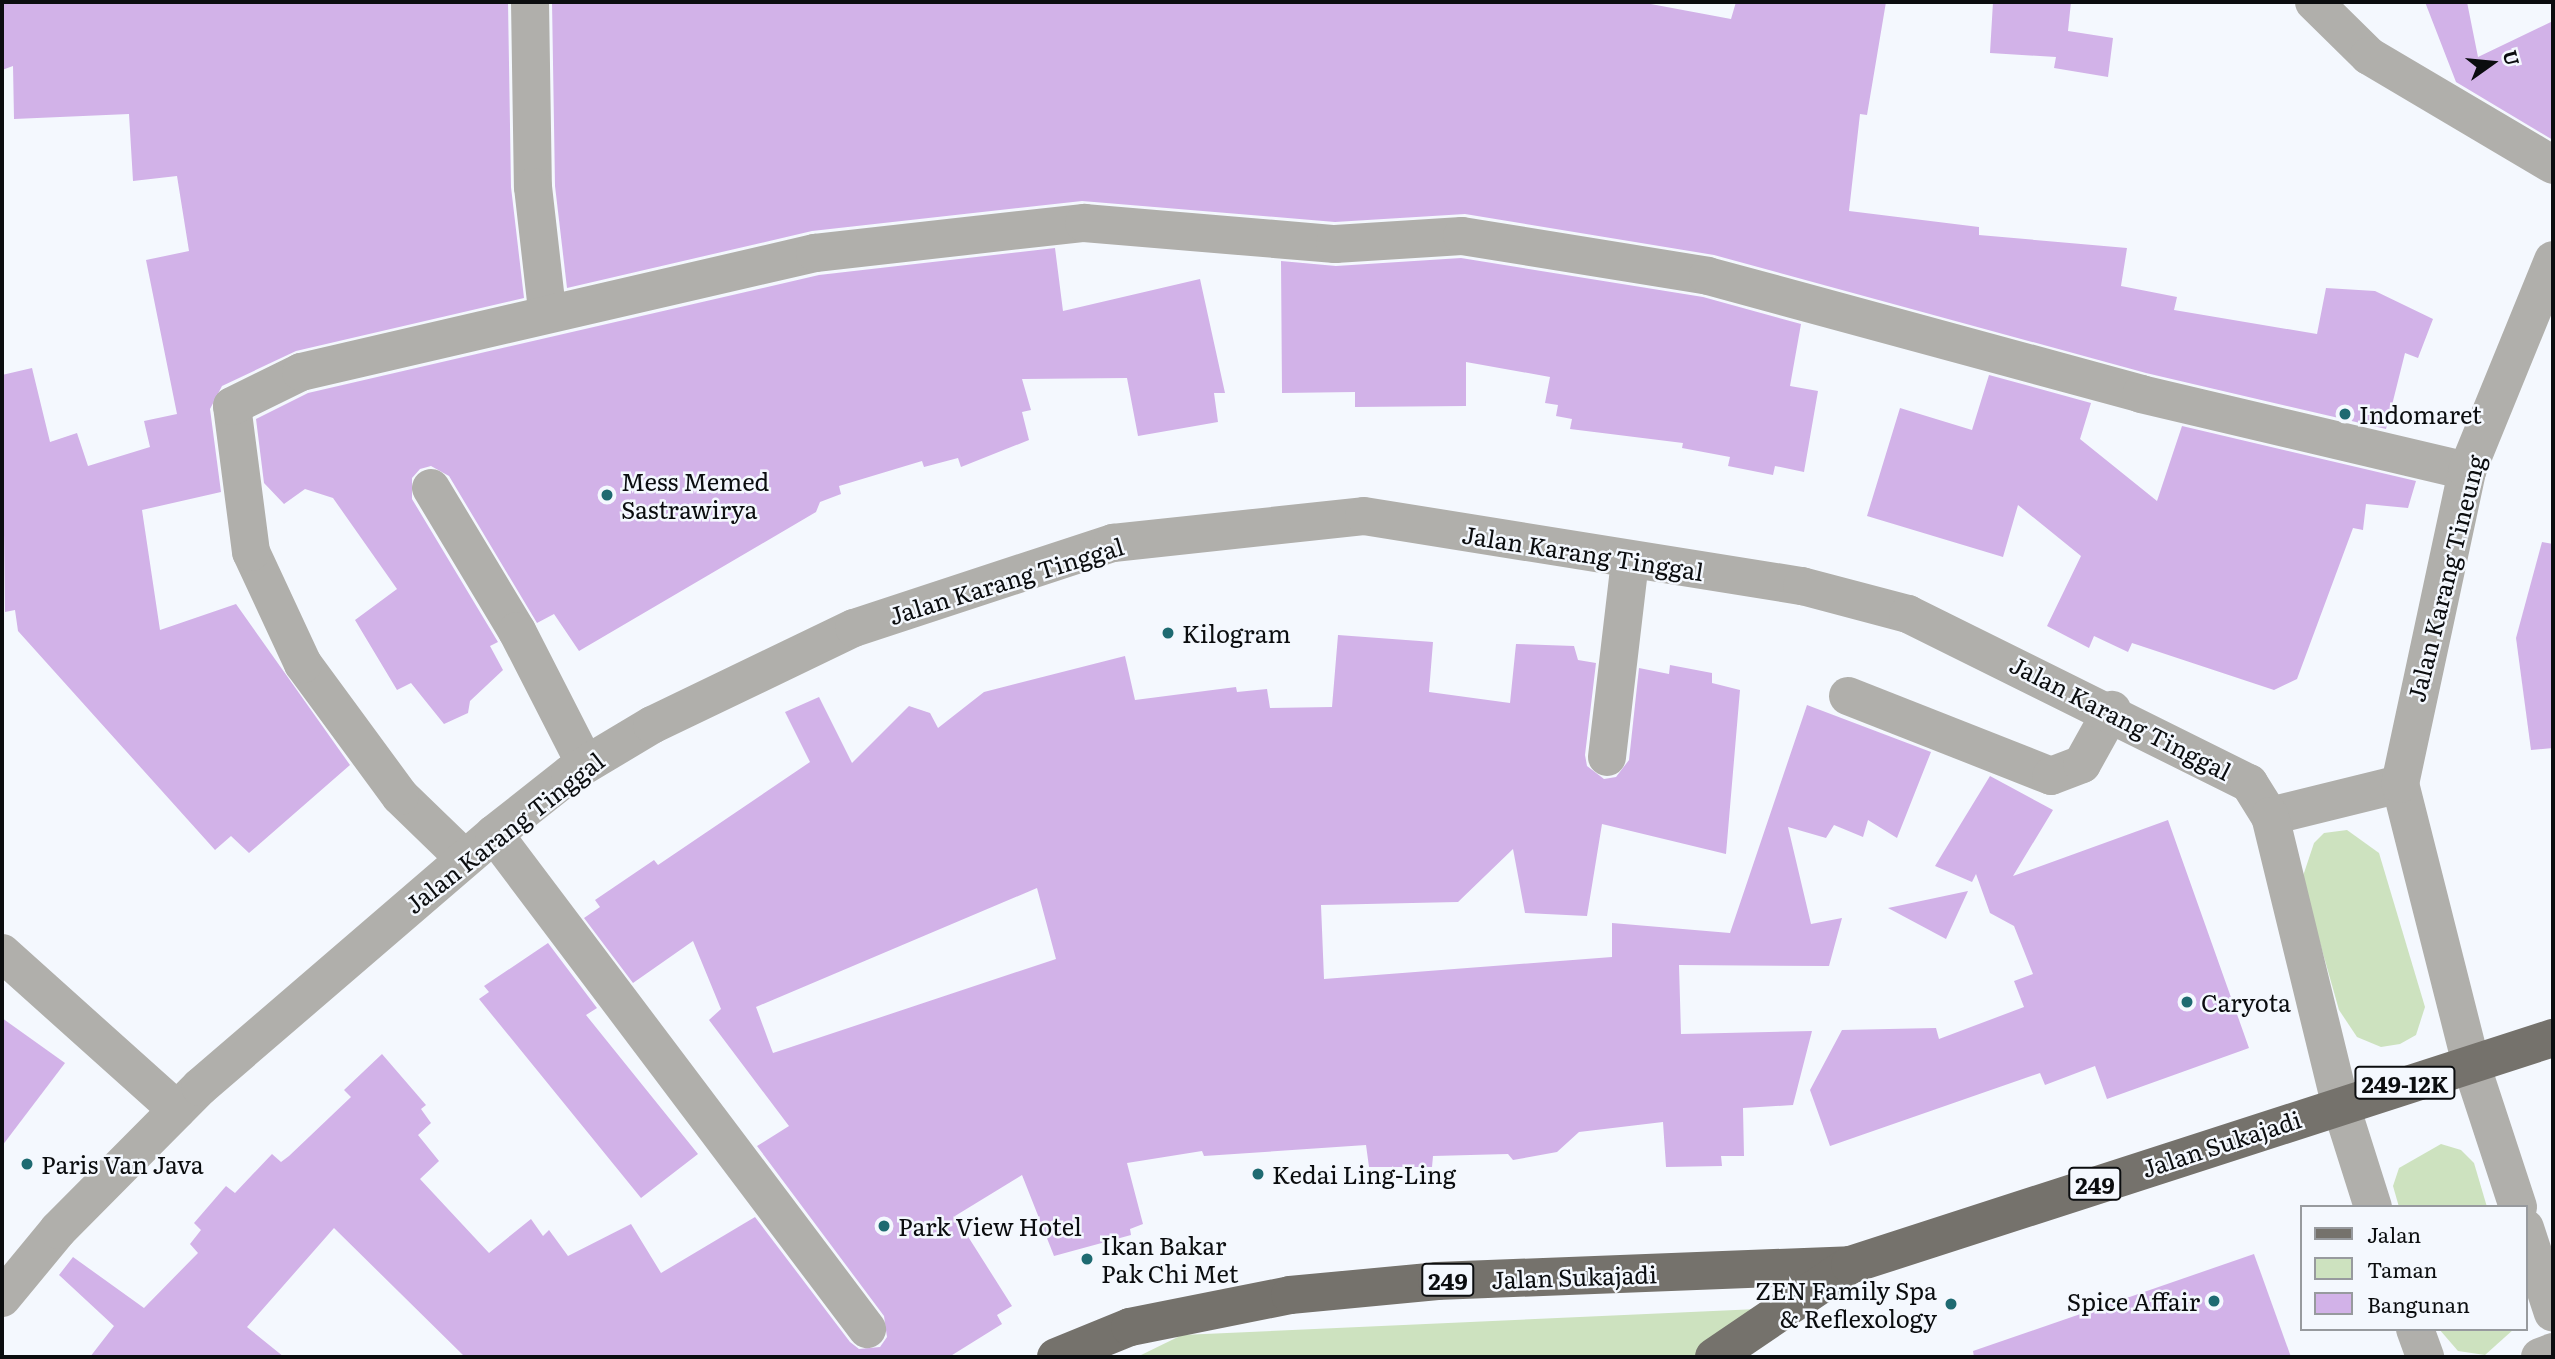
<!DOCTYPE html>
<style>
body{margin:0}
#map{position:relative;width:2555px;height:1359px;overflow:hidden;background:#f4f8fe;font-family:Literata,serif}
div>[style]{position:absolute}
.green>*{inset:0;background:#cde2bf}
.building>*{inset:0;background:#d2b2e8}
.minor>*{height:38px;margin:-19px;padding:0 19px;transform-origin:19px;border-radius:19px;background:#b0afab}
.major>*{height:38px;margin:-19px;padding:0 19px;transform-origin:19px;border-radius:19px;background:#75726c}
.dots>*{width:19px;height:19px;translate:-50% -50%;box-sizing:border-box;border:4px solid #f4f8fe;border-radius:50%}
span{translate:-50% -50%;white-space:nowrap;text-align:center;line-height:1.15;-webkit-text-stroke:5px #f4f8fe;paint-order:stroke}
.shield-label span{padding:2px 5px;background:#f4f8fe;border:2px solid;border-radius:5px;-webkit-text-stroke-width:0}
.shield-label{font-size:23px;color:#0b0d0f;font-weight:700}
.poi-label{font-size:24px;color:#0b0d0f}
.left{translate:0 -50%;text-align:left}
.right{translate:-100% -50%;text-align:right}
.street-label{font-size:24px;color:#0b0d0f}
.frame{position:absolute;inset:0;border:4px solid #0b0d0f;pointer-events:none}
.legend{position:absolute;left:2300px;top:1205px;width:228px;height:126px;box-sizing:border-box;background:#f4f8fe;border:2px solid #979a9e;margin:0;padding:9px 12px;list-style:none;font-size:21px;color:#0b0d0f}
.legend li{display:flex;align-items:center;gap:14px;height:35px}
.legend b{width:35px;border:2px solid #979a9e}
.north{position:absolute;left:2457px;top:28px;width:70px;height:70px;-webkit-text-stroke:5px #f4f8fe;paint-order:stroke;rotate:75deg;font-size:19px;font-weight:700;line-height:28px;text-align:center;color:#0b0d0f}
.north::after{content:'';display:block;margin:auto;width:24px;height:32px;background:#0b0d0f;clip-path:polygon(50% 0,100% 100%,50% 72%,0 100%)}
</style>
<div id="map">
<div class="green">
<i style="clip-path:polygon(2347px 830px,2379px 853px,2425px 1007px,2416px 1035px,2400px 1044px,2381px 1047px,2357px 1037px,2339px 1010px,2302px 879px,2314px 843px,2324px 833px)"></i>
<i style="clip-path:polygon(2441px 1144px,2461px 1150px,2474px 1163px,2487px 1207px,2399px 1207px,2393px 1186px,2399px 1168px)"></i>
<i style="clip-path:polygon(1801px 1307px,1714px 1357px,1137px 1357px,1182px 1335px)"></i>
<i style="clip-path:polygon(2439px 1329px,2514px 1329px,2485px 1355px,2458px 1351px)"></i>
</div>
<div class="building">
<i style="clip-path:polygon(2px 2px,508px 2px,511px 187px,524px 298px,296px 351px,222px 386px,210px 409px,221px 492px,142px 510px,160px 630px,236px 604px,350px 765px,249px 853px,231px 836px,215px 850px,18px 631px,15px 610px,5px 612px,2px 375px,32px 368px,50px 442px,77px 433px,88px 466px,150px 447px,144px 421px,177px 414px,146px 260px,189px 251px,177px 176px,133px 181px,129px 114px,14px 119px,13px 66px,2px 70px)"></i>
<i style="clip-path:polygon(552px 2px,1640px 2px,1731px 19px,1736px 2px,1886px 2px,1867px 115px,1860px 114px,1849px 211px,1979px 227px,1979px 235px,2127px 248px,2121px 286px,2177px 297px,2174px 310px,2317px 334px,2326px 288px,2375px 291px,2433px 319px,2418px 358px,2405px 353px,2386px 429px,2146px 373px,1714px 255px,1465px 214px,1335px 222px,1082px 201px,812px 231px,567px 288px,555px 186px)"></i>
<i style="clip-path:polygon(1993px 2px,2071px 2px,2068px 31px,2113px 38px,2108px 77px,2054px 68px,2056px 57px,1990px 53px)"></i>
<i style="clip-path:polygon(2425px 2px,2467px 2px,2478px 57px,2553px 21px,2553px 140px,2456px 82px)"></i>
<i style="clip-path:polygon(1055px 248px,1063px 311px,1200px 279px,1225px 393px,1214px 393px,1218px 422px,1138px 436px,1127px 378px,1022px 379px,1031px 410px,1022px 412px,1029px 440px,961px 467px,958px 458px,924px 467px,922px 461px,839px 486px,841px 494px,820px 502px,816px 512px,579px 651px,554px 614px,537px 623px,449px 476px,431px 466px,420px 469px,412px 478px,412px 499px,498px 642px,490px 646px,503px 670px,470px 701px,468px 713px,444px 724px,411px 683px,397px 690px,355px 620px,397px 589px,333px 498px,305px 489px,284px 504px,264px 483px,256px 419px,308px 393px,819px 275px)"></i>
<i style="clip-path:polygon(1461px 258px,1703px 297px,1801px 324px,1790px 386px,1818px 391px,1804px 472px,1775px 466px,1773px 475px,1728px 466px,1730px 457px,1682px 448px,1683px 443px,1570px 429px,1572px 419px,1556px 416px,1558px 405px,1545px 403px,1550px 377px,1466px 362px,1466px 406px,1355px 407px,1355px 392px,1282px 393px,1281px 261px,1336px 266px)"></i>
<i style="clip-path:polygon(1989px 375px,2091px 403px,2080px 439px,2157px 501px,2182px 426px,2416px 481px,2408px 508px,2366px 504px,2363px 530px,2353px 528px,2297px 679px,2274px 690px,2132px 643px,2128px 652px,2094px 636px,2089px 648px,2047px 626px,2081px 556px,2018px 505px,2003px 557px,1867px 516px,1900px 408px,1972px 430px)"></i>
<i style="clip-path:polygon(2542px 542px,2553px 544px,2553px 748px,2531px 750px,2516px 638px)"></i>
<i style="clip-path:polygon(evenodd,1338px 635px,1433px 642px,1429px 692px,1510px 703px,1516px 644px,1574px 646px,1578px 660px,1596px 663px,1585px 755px,1587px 766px,1604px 779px,1616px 777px,1629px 760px,1639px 668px,1669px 674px,1670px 665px,1712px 673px,1712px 683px,1740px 690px,1726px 854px,1602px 824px,1587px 916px,1525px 913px,1513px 849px,1458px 902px,1321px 905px,1324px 979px,1612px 957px,1612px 923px,1730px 933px,1807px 705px,1931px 752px,1897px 838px,1868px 820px,1863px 837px,1834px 825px,1826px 838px,1788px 827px,1811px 924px,1842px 918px,1829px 966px,1679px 965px,1681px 1034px,1812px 1031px,1793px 1105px,1743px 1108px,1744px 1156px,1721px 1156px,1722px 1166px,1666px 1167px,1663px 1122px,1579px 1132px,1557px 1152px,1513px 1160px,1508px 1154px,1433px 1156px,1432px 1167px,1369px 1167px,1366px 1145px,1204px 1156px,1202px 1151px,1127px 1163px,1143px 1224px,1130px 1229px,1131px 1235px,1054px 1256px,1022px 1175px,955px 1216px,1012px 1306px,997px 1315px,1002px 1324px,949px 1357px,465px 1357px,334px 1228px,247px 1327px,284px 1357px,90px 1357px,114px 1326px,59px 1275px,73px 1257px,144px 1308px,198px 1253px,190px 1244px,201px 1230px,194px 1223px,226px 1186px,235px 1193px,272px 1154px,281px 1162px,289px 1156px,351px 1097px,344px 1090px,382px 1054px,426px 1105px,421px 1109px,431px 1123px,418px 1135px,439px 1161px,420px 1179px,489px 1253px,531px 1219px,543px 1236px,549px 1230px,568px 1256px,631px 1224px,661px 1273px,755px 1217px,850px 1342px,859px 1349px,880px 1347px,887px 1337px,884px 1316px,757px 1146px,789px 1126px,709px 1020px,721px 1009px,693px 941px,633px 983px,584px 918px,600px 907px,595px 900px,654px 860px,658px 865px,810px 762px,785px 712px,819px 697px,852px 763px,909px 706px,930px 713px,938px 728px,984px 692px,1125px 656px,1135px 700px,1236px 687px,1237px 692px,1267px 689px,1270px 708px,1332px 707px,1338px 635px,1037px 888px,1056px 959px,773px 1053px,756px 1007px,1037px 888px)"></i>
<i style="clip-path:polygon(1990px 776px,2053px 810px,2013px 876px,2168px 820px,2249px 1048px,2107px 1099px,2095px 1066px,2045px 1085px,2040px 1073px,1830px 1146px,1810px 1090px,1842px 1030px,1936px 1028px,1939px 1039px,2024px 1007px,2014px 981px,2033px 974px,2014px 926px,1990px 913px,1976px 874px,1972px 882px,1935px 866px)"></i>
<i style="clip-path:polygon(1968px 891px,1946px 939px,1888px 908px)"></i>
<i style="clip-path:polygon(548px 943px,597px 1008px,586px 1015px,698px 1154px,641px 1198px,479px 999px,489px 992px,484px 986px)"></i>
<i style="clip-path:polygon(2px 1018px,65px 1063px,2px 1146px)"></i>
<i style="clip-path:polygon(2254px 1254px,2291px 1357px,1974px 1357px,1973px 1351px)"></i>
</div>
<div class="minor">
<i style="left:530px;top:2px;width:185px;rotate:89.1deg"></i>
<i style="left:533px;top:187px;width:124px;rotate:83.5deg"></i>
<i style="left:2314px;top:2px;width:77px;rotate:44.5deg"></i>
<i style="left:2369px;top:56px;width:214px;rotate:30.6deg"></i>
<i style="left:431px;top:488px;width:167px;rotate:59deg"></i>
<i style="left:517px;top:631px;width:149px;rotate:62.9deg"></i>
<i style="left:1848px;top:696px;width:218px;rotate:21.5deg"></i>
<i style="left:2051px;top:776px;width:33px;rotate:-21deg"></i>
<i style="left:2082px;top:764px;width:62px;rotate:-60.9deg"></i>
<i style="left:1607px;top:757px;width:196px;rotate:-83.3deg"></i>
<i style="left:2270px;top:816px;width:134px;rotate:-13.8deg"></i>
<i style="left:494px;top:834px;width:620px;rotate:53deg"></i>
<i style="left:464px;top:858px;width:89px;rotate:-135.9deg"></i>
<i style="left:400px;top:796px;width:164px;rotate:-126.3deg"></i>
<i style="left:303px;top:664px;width:123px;rotate:-114.9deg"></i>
<i style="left:251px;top:552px;width:147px;rotate:-97.4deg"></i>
<i style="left:232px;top:406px;width:77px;rotate:-26.2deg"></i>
<i style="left:301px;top:372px;width:528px;rotate:-13.04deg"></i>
<i style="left:815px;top:253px;width:271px;rotate:-6.4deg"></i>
<i style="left:1084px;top:223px;width:252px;rotate:4.8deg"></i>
<i style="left:1335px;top:244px;width:127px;rotate:-3.6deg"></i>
<i style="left:1462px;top:236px;width:249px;rotate:9.2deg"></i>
<i style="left:1708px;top:276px;width:449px;rotate:15.2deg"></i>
<i style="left:2141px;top:394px;width:335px;rotate:13.3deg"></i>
<i style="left:2px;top:953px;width:235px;rotate:41.9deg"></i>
<i style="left:2518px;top:1207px;width:151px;rotate:-108.2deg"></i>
<i style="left:2471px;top:1064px;width:289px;rotate:-104.2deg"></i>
<i style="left:2400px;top:784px;width:320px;rotate:-77.9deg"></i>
<i style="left:2467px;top:471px;width:228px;rotate:-67.8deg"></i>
<i style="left:2525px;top:1228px;width:89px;rotate:71.8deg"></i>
<i style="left:2px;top:1298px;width:88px;rotate:-50.5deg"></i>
<i style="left:58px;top:1230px;width:202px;rotate:-45.2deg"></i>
<i style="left:200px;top:1087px;width:388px;rotate:-40.7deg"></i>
<i style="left:494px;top:834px;width:97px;rotate:-38.3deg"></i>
<i style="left:570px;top:774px;width:96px;rotate:-30.9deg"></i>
<i style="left:652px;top:725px;width:224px;rotate:-25.7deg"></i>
<i style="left:854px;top:628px;width:273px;rotate:-18.2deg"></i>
<i style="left:1113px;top:543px;width:252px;rotate:-6.1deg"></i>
<i style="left:1364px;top:516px;width:444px;rotate:9.1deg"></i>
<i style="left:1802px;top:586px;width:110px;rotate:14.8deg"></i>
<i style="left:1908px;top:614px;width:381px;rotate:26.4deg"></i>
<i style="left:2249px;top:783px;width:39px;rotate:58deg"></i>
<i style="left:2270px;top:816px;width:295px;rotate:76.3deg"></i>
<i style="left:2340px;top:1103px;width:109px;rotate:72.4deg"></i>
<i style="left:2415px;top:1329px;width:30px;rotate:70deg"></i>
<i style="left:2540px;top:1357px;width:14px;rotate:-21deg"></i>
</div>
<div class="major">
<i style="left:1056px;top:1357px;width:80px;rotate:-22.1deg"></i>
<i style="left:1130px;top:1327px;width:163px;rotate:-11.3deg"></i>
<i style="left:1290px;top:1295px;width:148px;rotate:-5.4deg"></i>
<i style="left:1437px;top:1281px;width:413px;rotate:-2.2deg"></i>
<i style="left:1714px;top:1357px;width:164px;rotate:-34.1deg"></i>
<i style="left:1850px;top:1265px;width:739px;rotate:-17.9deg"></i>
</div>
<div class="dots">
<i style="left:2345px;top:414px;background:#1e6a71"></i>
<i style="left:607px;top:495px;background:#1e6a71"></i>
<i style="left:1168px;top:633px;background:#1e6a71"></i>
<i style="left:2187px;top:1002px;background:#1e6a71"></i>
<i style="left:27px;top:1164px;background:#1e6a71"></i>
<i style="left:1258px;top:1174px;background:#1e6a71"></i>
<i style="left:884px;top:1226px;background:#1e6a71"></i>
<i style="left:1087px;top:1259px;background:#1e6a71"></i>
<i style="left:2214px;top:1301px;background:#1e6a71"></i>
<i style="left:1951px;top:1304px;background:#1e6a71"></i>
</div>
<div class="shield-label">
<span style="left:2405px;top:1083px">249-12K</span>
<span style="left:2095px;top:1184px">249</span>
<span style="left:1448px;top:1280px">249</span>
</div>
<div class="poi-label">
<span class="left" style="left:2359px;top:414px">Indomaret</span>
<span class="left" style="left:621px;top:495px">Mess Memed<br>Sastrawirya</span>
<span class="left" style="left:1182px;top:633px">Kilogram</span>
<span class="left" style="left:2201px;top:1002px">Caryota</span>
<span class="left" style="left:41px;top:1164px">Paris Van Java</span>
<span class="left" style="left:1272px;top:1174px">Kedai Ling-Ling</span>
<span class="left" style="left:898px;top:1226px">Park View Hotel</span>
<span class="left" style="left:1101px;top:1259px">Ikan Bakar<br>Pak Chi Met</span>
<span class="right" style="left:1937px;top:1304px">ZEN Family Spa<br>&amp; Reflexology</span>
<span class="right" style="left:2200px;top:1301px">Spice Affair</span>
</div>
<div class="street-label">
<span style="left:1583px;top:552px;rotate:9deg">Jalan Karang Tinggal</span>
<span style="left:2445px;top:578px;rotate:-76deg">Jalan Karang Tineung</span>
<span style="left:1006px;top:580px;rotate:-17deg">Jalan Karang Tinggal</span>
<span style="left:2121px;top:717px;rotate:27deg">Jalan Karang Tinggal</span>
<span style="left:504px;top:832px;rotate:-38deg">Jalan Karang Tinggal</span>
<span style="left:2221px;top:1143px;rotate:-18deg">Jalan Sukajadi</span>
<span style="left:1574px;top:1276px;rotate:-2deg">Jalan Sukajadi</span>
</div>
<div class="frame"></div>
<ul class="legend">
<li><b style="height:9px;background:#75726c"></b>Jalan</li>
<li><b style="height:19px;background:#cde2bf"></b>Taman</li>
<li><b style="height:19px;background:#d2b2e8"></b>Bangunan</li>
</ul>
<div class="north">U</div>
</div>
